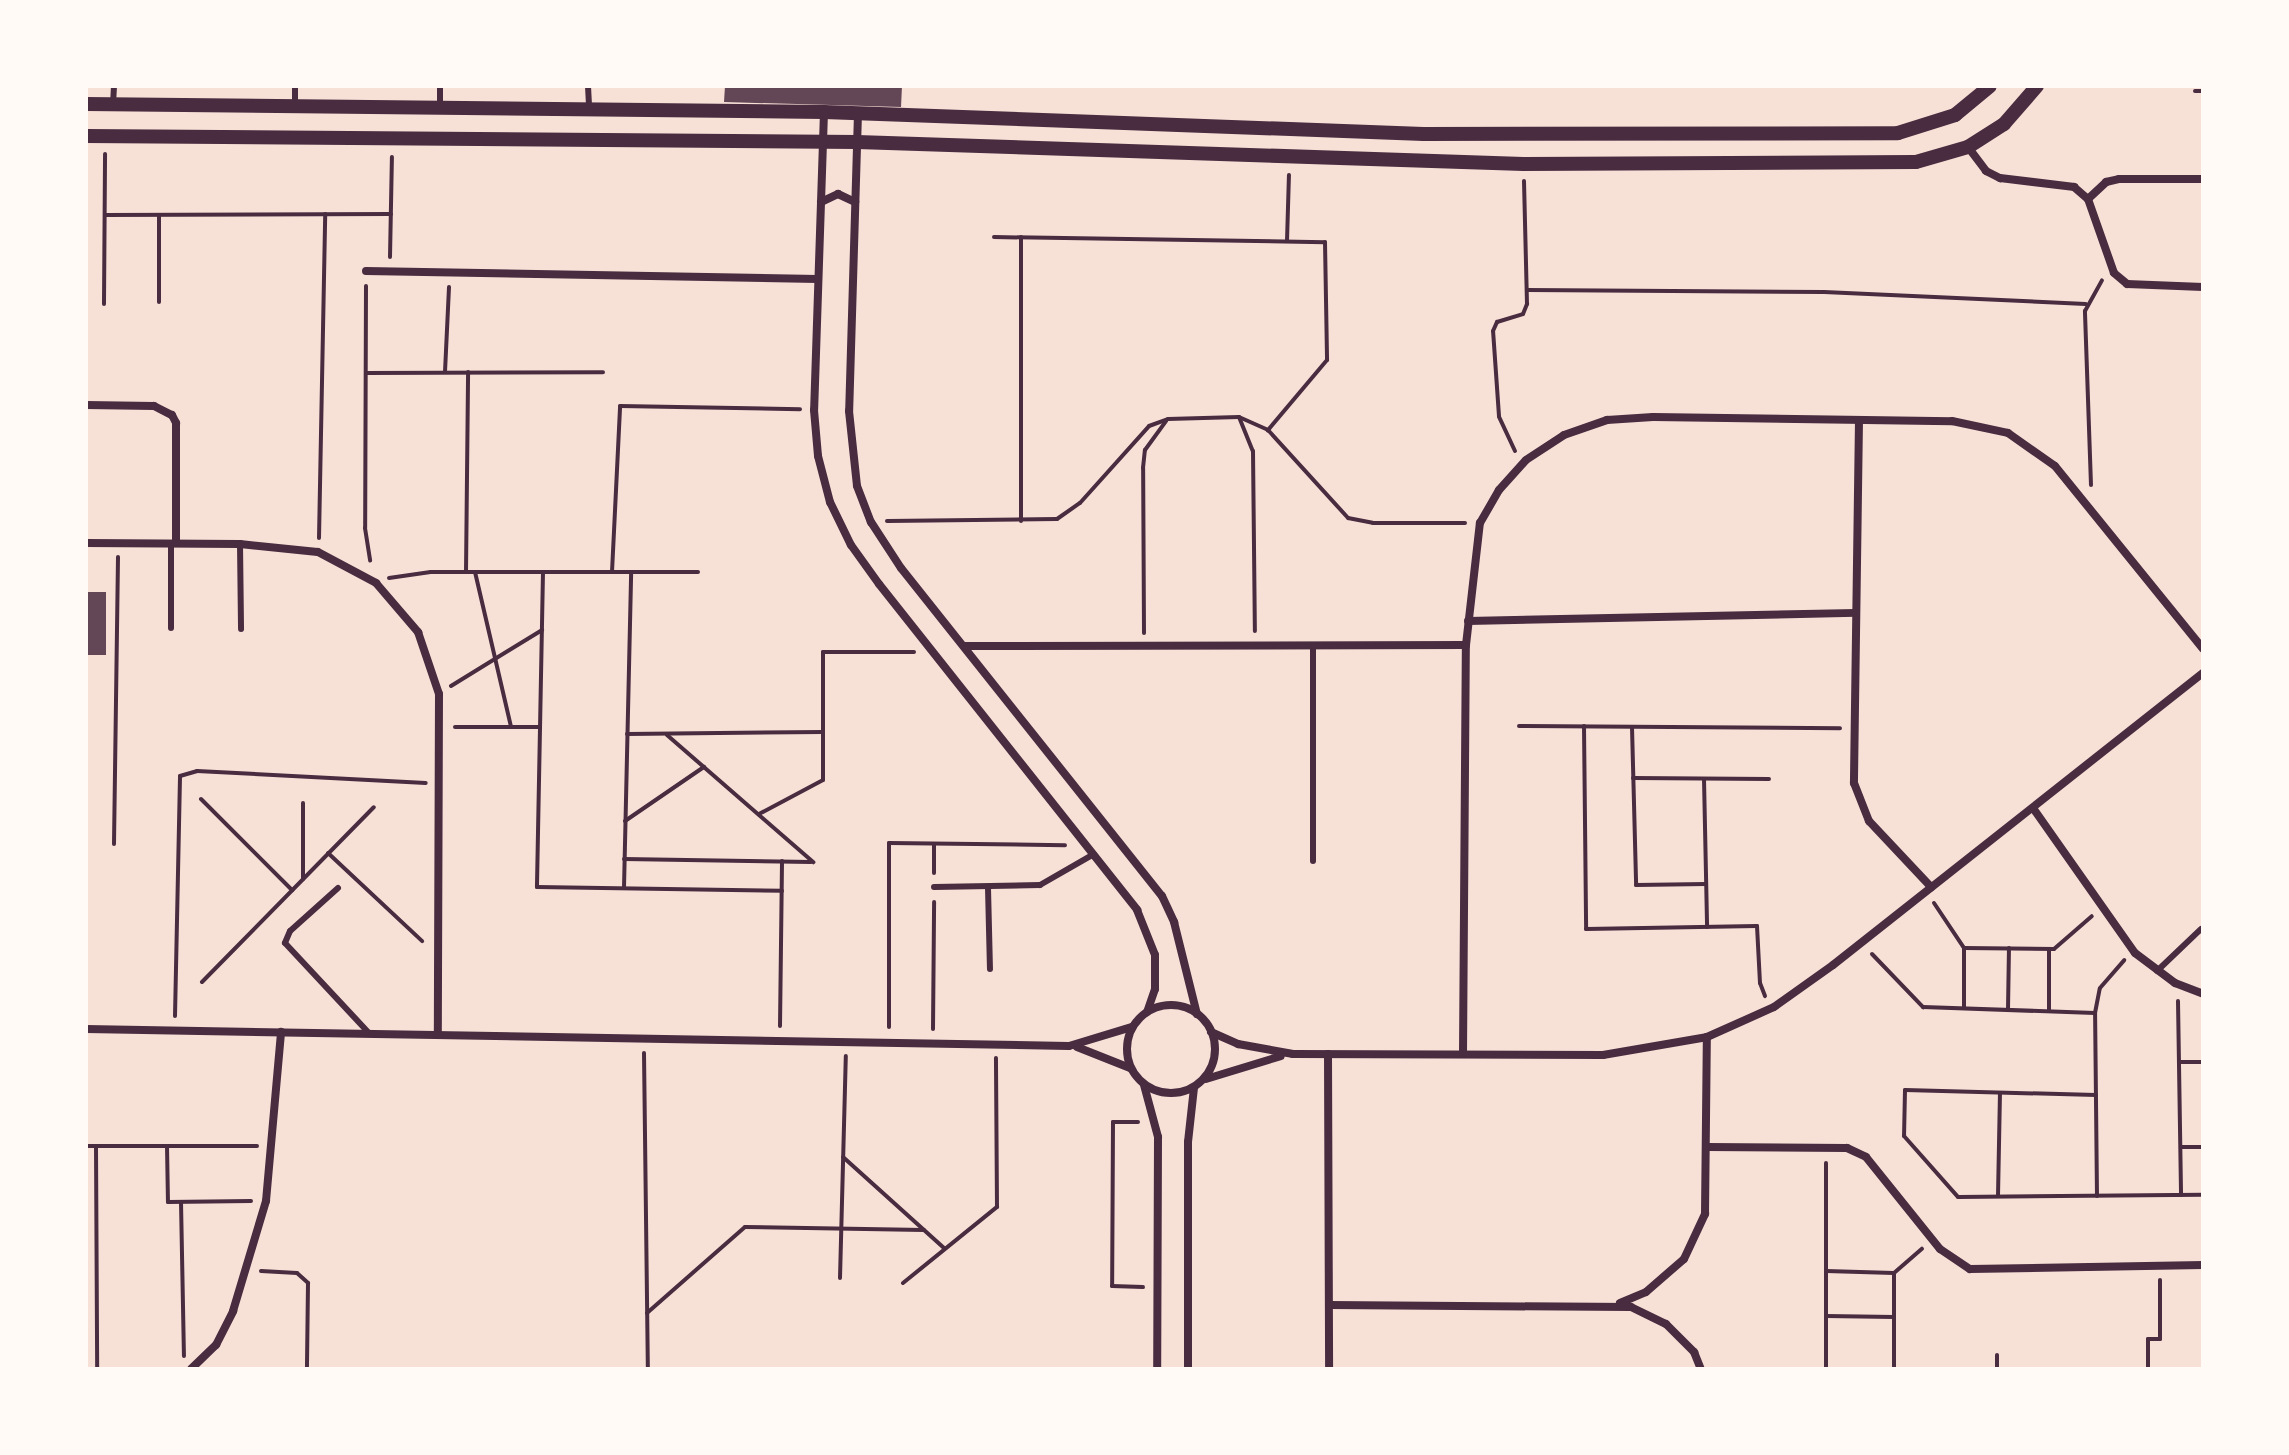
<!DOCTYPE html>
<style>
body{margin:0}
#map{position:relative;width:2289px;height:1455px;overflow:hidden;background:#f7e1d7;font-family:"Sofia Sans Condensed",sans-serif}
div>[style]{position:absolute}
.building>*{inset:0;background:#644757;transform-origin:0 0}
.path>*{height:4px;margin:-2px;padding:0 2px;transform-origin:2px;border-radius:2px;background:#4a2c40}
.service>*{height:6px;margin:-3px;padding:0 3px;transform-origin:3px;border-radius:3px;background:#4a2c40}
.minor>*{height:8px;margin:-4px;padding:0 4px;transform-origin:4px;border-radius:4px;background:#4a2c40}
.minor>.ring{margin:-4px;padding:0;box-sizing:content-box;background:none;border:8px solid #4a2c40;border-radius:50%}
.tertiary>*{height:14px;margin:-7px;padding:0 7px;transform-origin:7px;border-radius:7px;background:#4a2c40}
span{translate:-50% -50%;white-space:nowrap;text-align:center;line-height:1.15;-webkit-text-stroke:6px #fffaf5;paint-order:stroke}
.frame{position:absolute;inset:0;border:88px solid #fffaf5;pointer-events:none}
</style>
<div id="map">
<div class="building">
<i style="clip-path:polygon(725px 86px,902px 86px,901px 107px,724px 102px)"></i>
<i style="left:86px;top:592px;width:20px;height:63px"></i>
</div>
<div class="path">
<i style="left:2195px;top:91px;width:8px"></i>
<i style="left:105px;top:215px;width:286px;rotate:-0.2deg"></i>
<i style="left:994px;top:237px;width:331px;rotate:0.9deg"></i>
<i style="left:1325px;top:242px;width:118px;rotate:89deg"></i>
<i style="left:1327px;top:360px;width:92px;rotate:130.1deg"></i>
<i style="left:1287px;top:241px;width:66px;rotate:-88.3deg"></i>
<i style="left:390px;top:257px;width:100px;rotate:-88.9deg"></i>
<i style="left:366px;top:286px;width:242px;rotate:90.2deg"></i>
<i style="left:365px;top:528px;width:33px;rotate:81deg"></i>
<i style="left:1527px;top:290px;width:297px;rotate:0.4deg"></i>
<i style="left:1824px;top:292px;width:262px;rotate:2.6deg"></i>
<i style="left:159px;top:302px;width:87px;rotate:-90deg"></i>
<i style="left:104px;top:304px;width:150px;rotate:-89.6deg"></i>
<i style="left:445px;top:372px;width:85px;rotate:-87.3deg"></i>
<i style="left:366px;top:373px;width:237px;rotate:-0.2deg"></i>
<i style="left:1239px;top:417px;width:37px;rotate:68deg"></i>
<i style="left:1253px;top:451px;width:180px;rotate:89.4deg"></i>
<i style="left:1515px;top:451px;width:38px;rotate:-115deg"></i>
<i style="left:1499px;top:416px;width:85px;rotate:-94deg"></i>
<i style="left:1493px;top:331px;width:10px;rotate:-66deg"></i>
<i style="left:1497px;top:322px;width:27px;rotate:-17deg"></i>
<i style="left:1523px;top:314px;width:11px;rotate:-68deg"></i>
<i style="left:1527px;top:304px;width:123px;rotate:-91.4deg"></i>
<i style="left:2091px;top:485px;width:174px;rotate:-92deg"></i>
<i style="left:2085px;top:311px;width:35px;rotate:-61deg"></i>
<i style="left:887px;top:521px;width:170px;rotate:-0.7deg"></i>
<i style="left:1057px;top:519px;width:28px;rotate:-35deg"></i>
<i style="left:1080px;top:503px;width:103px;rotate:-48.1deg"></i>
<i style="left:1149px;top:426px;width:20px;rotate:-20deg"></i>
<i style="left:1168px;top:419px;width:71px;rotate:-1.6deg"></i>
<i style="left:1239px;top:417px;width:32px;rotate:24deg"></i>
<i style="left:1268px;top:430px;width:119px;rotate:47.7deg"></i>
<i style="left:1348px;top:518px;width:25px;rotate:11deg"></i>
<i style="left:1373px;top:523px;width:92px"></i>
<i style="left:1021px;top:521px;width:284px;rotate:-90deg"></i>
<i style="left:319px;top:538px;width:324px;rotate:-88.9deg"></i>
<i style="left:466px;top:572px;width:200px;rotate:-89.4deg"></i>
<i style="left:475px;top:572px;width:159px;rotate:76.9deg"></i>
<i style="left:543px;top:572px;width:315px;rotate:91.1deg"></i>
<i style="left:537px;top:887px;width:245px;rotate:0.9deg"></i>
<i style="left:612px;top:572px;width:166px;rotate:-87.2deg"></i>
<i style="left:620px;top:406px;width:180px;rotate:1deg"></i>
<i style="left:389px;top:578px;width:42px;rotate:-8.1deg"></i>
<i style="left:431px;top:572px;width:267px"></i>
<i style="left:1144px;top:633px;width:165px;rotate:-90.3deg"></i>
<i style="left:1143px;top:468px;width:18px;rotate:-84deg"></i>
<i style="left:1145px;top:450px;width:36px;rotate:-54deg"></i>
<i style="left:451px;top:686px;width:107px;rotate:-31.6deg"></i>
<i style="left:1519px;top:726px;width:321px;rotate:0.4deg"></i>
<i style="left:1584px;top:726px;width:203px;rotate:89.4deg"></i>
<i style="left:1586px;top:929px;width:171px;rotate:-1deg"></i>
<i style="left:1757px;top:926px;width:57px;rotate:87deg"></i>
<i style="left:1760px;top:983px;width:14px;rotate:69deg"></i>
<i style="left:455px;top:727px;width:85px"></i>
<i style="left:1632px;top:727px;width:158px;rotate:88.5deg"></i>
<i style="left:1636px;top:885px;width:70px;rotate:-0.8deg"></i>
<i style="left:627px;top:734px;width:196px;rotate:-0.6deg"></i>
<i style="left:667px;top:735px;width:194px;rotate:41deg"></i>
<i style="left:1633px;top:778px;width:136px;rotate:0.4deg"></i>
<i style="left:1704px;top:779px;width:148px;rotate:88.8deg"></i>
<i style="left:201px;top:799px;width:129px;rotate:45deg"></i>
<i style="left:303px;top:803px;width:76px;rotate:90deg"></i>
<i style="left:759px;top:814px;width:72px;rotate:-28deg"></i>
<i style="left:823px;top:780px;width:128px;rotate:-90deg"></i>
<i style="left:823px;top:652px;width:91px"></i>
<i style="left:625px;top:821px;width:96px;rotate:-34.4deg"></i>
<i style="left:114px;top:844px;width:287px;rotate:-89.2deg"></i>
<i style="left:934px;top:844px;width:29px;rotate:90deg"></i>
<i style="left:328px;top:853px;width:129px;rotate:43.1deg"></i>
<i style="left:624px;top:859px;width:187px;rotate:0.9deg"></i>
<i style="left:624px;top:888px;width:316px;rotate:-88.7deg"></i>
<i style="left:1934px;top:903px;width:54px;rotate:56.3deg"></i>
<i style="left:1964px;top:948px;width:60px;rotate:90deg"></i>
<i style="left:1964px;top:948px;width:90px;rotate:0.6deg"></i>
<i style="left:2054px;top:949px;width:50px;rotate:-41deg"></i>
<i style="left:1872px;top:954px;width:74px;rotate:46.1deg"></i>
<i style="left:1923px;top:1007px;width:172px;rotate:2deg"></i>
<i style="left:202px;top:982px;width:245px;rotate:-45.5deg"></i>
<i style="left:2178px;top:1001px;width:194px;rotate:89.1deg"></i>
<i style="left:2008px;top:1010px;width:62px;rotate:-89.1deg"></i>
<i style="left:2049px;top:1011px;width:62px;rotate:-90deg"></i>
<i style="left:175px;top:1016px;width:240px;rotate:-88.8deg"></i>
<i style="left:180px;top:776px;width:18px;rotate:-16deg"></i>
<i style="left:197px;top:771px;width:229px;rotate:3deg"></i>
<i style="left:780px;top:1026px;width:165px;rotate:-89.3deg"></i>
<i style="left:889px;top:1027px;width:184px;rotate:-90deg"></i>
<i style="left:889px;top:843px;width:176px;rotate:0.7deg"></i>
<i style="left:933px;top:1029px;width:127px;rotate:-89.5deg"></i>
<i style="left:644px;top:1053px;width:316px;rotate:89.3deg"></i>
<i style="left:2181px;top:1062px;width:22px"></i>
<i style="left:2096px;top:1095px;width:191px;rotate:-178.5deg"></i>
<i style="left:1905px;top:1090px;width:46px;rotate:91.2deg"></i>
<i style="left:1904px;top:1136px;width:81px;rotate:48.5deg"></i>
<i style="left:1958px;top:1197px;width:245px;rotate:-0.5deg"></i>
<i style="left:1138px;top:1122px;width:25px;rotate:180deg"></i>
<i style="left:1113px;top:1122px;width:164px;rotate:90.3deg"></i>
<i style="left:1112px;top:1286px;width:31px;rotate:2deg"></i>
<i style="left:86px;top:1146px;width:171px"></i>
<i style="left:96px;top:1146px;width:223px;rotate:89.7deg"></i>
<i style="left:167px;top:1146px;width:56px;rotate:89deg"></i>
<i style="left:168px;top:1202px;width:83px;rotate:-0.7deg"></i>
<i style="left:2181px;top:1147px;width:22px"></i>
<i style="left:843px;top:1157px;width:137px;rotate:42deg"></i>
<i style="left:1998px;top:1196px;width:103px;rotate:-88.9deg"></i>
<i style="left:2097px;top:1196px;width:183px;rotate:-90.6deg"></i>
<i style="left:2095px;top:1013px;width:25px;rotate:-79deg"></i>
<i style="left:2100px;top:988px;width:37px;rotate:-49deg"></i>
<i style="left:181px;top:1202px;width:154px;rotate:88.9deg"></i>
<i style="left:261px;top:1271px;width:36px;rotate:3deg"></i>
<i style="left:297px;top:1273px;width:15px;rotate:42deg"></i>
<i style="left:308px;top:1283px;width:86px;rotate:90.7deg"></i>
<i style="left:1826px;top:1271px;width:68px;rotate:1.7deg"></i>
<i style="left:840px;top:1278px;width:222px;rotate:-88.5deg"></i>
<i style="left:903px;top:1283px;width:121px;rotate:-39deg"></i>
<i style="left:997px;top:1207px;width:149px;rotate:-90.4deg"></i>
<i style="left:647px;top:1313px;width:130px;rotate:-41.3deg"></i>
<i style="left:745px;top:1227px;width:179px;rotate:1deg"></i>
<i style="left:1826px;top:1316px;width:68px;rotate:0.8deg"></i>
<i style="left:1997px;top:1355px;width:14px;rotate:90deg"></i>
<i style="left:1826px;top:1369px;width:206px;rotate:-90deg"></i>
<i style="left:1894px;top:1369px;width:96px;rotate:-90deg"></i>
<i style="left:1894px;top:1273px;width:37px;rotate:-41deg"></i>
<i style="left:2148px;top:1369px;width:30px;rotate:-90deg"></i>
<i style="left:2148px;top:1339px;width:12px"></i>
<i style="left:2160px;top:1339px;width:59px;rotate:-90deg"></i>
</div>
<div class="service">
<i style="left:440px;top:86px;width:20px;rotate:90deg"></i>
<i style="left:588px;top:86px;width:22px;rotate:87deg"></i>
<i style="left:113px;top:105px;width:19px;rotate:-87deg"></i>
<i style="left:295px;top:105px;width:19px;rotate:-90deg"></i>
<i style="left:240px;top:544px;width:85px;rotate:89.3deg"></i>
<i style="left:171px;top:628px;width:85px;rotate:-90deg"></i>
<i style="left:1313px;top:861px;width:216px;rotate:-90deg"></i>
<i style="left:934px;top:887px;width:106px;rotate:-1.1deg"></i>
<i style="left:1040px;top:885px;width:62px;rotate:-29.9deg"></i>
<i style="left:338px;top:888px;width:64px;rotate:138.1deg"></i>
<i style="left:290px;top:931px;width:13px;rotate:113deg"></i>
<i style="left:285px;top:943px;width:123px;rotate:47deg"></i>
<i style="left:988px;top:888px;width:81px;rotate:88.6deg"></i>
<i style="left:2157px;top:971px;width:61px;rotate:-43.7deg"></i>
</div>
<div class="minor">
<i style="left:824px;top:112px;width:298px;rotate:91.9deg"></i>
<i style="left:814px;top:410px;width:46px;rotate:85deg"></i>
<i style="left:818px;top:456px;width:48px;rotate:75.4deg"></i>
<i style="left:830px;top:502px;width:48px;rotate:64deg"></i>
<i style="left:851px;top:545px;width:48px;rotate:54.3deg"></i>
<i style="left:879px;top:584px;width:416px;rotate:51.6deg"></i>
<i style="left:1137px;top:910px;width:48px;rotate:68.2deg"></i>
<i style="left:1155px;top:955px;width:34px;rotate:90deg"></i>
<i style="left:1155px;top:989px;width:24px;rotate:109deg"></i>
<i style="left:858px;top:113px;width:298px;rotate:91.7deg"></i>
<i style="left:849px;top:411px;width:75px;rotate:83.9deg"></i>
<i style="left:857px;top:486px;width:39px;rotate:69deg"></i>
<i style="left:871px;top:522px;width:55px;rotate:56.9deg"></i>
<i style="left:901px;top:568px;width:419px;rotate:51.5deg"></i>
<i style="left:1162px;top:896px;width:29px;rotate:65deg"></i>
<i style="left:1174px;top:922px;width:95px;rotate:76deg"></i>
<i style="left:1968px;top:147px;width:30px;rotate:53deg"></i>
<i style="left:1986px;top:171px;width:16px;rotate:27deg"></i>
<i style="left:2000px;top:178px;width:75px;rotate:6.9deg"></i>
<i style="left:2074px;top:187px;width:18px;rotate:41deg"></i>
<i style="left:2088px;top:199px;width:78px;rotate:70.6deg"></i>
<i style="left:2114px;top:273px;width:17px;rotate:40deg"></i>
<i style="left:2127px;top:284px;width:76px;rotate:2.3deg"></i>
<i style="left:2088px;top:199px;width:25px;rotate:-43deg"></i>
<i style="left:2106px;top:182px;width:13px;rotate:-13deg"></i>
<i style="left:2119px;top:179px;width:84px"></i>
<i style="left:821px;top:202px;width:19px;rotate:-25deg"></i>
<i style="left:838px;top:194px;width:19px;rotate:25deg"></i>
<i style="left:366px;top:271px;width:452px;rotate:1deg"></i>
<i style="left:86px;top:405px;width:68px;rotate:0.8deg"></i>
<i style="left:154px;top:406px;width:20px;rotate:27deg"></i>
<i style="left:172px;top:415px;width:9px;rotate:63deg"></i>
<i style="left:176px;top:423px;width:120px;rotate:90deg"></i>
<i style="left:1859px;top:420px;width:363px;rotate:90.8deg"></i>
<i style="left:1854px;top:783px;width:41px;rotate:68.5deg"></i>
<i style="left:1869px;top:821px;width:91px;rotate:46.8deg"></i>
<i style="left:86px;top:543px;width:154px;rotate:0.4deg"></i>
<i style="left:240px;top:544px;width:78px;rotate:5.9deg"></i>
<i style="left:318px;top:552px;width:66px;rotate:28.1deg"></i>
<i style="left:376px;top:583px;width:65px;rotate:49.4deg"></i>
<i style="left:418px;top:632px;width:65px;rotate:71.3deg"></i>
<i style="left:439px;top:694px;width:341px;rotate:90.2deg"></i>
<i style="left:1468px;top:621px;width:388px;rotate:-1.2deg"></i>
<i style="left:964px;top:646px;width:502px;rotate:-0.11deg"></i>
<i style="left:2033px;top:808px;width:177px;rotate:54.9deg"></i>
<i style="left:2135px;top:953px;width:50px;rotate:36.9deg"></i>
<i style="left:2175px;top:983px;width:30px;rotate:21deg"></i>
<i class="ring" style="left:1127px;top:1005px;width:80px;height:80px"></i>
<i style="left:86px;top:1029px;width:983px;rotate:0.99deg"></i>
<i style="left:1069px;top:1046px;width:66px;rotate:-16.8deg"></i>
<i style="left:1211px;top:1032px;width:30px;rotate:24deg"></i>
<i style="left:1238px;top:1044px;width:56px;rotate:10.3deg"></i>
<i style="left:1293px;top:1054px;width:310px;rotate:0.2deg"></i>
<i style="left:1603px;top:1055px;width:106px;rotate:-9.8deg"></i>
<i style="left:1707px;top:1037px;width:73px;rotate:-24.1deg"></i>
<i style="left:1774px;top:1007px;width:72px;rotate:-35.4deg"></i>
<i style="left:1833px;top:965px;width:471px;rotate:-38.3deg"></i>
<i style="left:1077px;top:1047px;width:57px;rotate:21.6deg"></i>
<i style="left:1328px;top:1054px;width:315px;rotate:89.8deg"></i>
<i style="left:1463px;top:1054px;width:409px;rotate:-89.6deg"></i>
<i style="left:1466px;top:645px;width:123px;rotate:-83.5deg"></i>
<i style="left:1480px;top:523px;width:38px;rotate:-60deg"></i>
<i style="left:1499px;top:490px;width:40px;rotate:-48deg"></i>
<i style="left:1526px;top:460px;width:45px;rotate:-33.3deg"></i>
<i style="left:1564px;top:435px;width:46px;rotate:-19.2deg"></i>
<i style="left:1607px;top:420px;width:46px;rotate:-3.7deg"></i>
<i style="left:1653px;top:417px;width:299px;rotate:0.8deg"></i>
<i style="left:1952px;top:421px;width:57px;rotate:12.1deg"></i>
<i style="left:2008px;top:433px;width:57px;rotate:35.1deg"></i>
<i style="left:2055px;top:466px;width:235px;rotate:51deg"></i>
<i style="left:1206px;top:1079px;width:78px;rotate:-17deg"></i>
<i style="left:1144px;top:1085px;width:54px;rotate:74.9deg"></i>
<i style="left:1158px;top:1137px;width:232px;rotate:90.2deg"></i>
<i style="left:1707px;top:1147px;width:140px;rotate:0.4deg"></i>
<i style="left:1847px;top:1148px;width:21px;rotate:25deg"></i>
<i style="left:1866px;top:1157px;width:118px;rotate:51.2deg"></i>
<i style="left:1940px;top:1249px;width:36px;rotate:34deg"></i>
<i style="left:1970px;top:1269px;width:233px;rotate:-1deg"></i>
<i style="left:1620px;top:1303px;width:28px;rotate:-23deg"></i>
<i style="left:1646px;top:1292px;width:50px;rotate:-41deg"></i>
<i style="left:1684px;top:1259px;width:50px;rotate:-65deg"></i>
<i style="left:1705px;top:1214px;width:177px;rotate:-89.4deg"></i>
<i style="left:1329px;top:1305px;width:302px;rotate:0.4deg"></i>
<i style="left:1631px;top:1307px;width:39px;rotate:26deg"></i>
<i style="left:1666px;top:1324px;width:40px;rotate:45deg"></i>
<i style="left:1694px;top:1352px;width:18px;rotate:68deg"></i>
<i style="left:191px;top:1369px;width:35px;rotate:-44deg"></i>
<i style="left:216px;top:1345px;width:38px;rotate:-63deg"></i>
<i style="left:233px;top:1311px;width:115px;rotate:-73.3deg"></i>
<i style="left:266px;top:1201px;width:170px;rotate:-84.9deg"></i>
<i style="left:1188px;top:1369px;width:227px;rotate:-90deg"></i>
<i style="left:1188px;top:1142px;width:54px;rotate:-83.7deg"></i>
</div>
<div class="tertiary">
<i style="left:86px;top:104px;width:738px;rotate:0.62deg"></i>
<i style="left:824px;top:112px;width:600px;rotate:2.1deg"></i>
<i style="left:1424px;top:134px;width:474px;rotate:-0.1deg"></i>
<i style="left:1898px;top:133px;width:60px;rotate:-17.5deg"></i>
<i style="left:1955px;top:115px;width:45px;rotate:-39.6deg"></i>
<i style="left:86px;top:136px;width:771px;rotate:0.45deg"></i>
<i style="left:857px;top:142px;width:667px;rotate:1.89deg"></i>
<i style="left:1524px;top:164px;width:392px;rotate:-0.3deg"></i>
<i style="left:1916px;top:162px;width:54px;rotate:-16.1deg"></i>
<i style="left:1968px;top:147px;width:43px;rotate:-32.6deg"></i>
<i style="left:2004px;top:124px;width:50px;rotate:-49deg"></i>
</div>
<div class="frame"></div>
</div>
